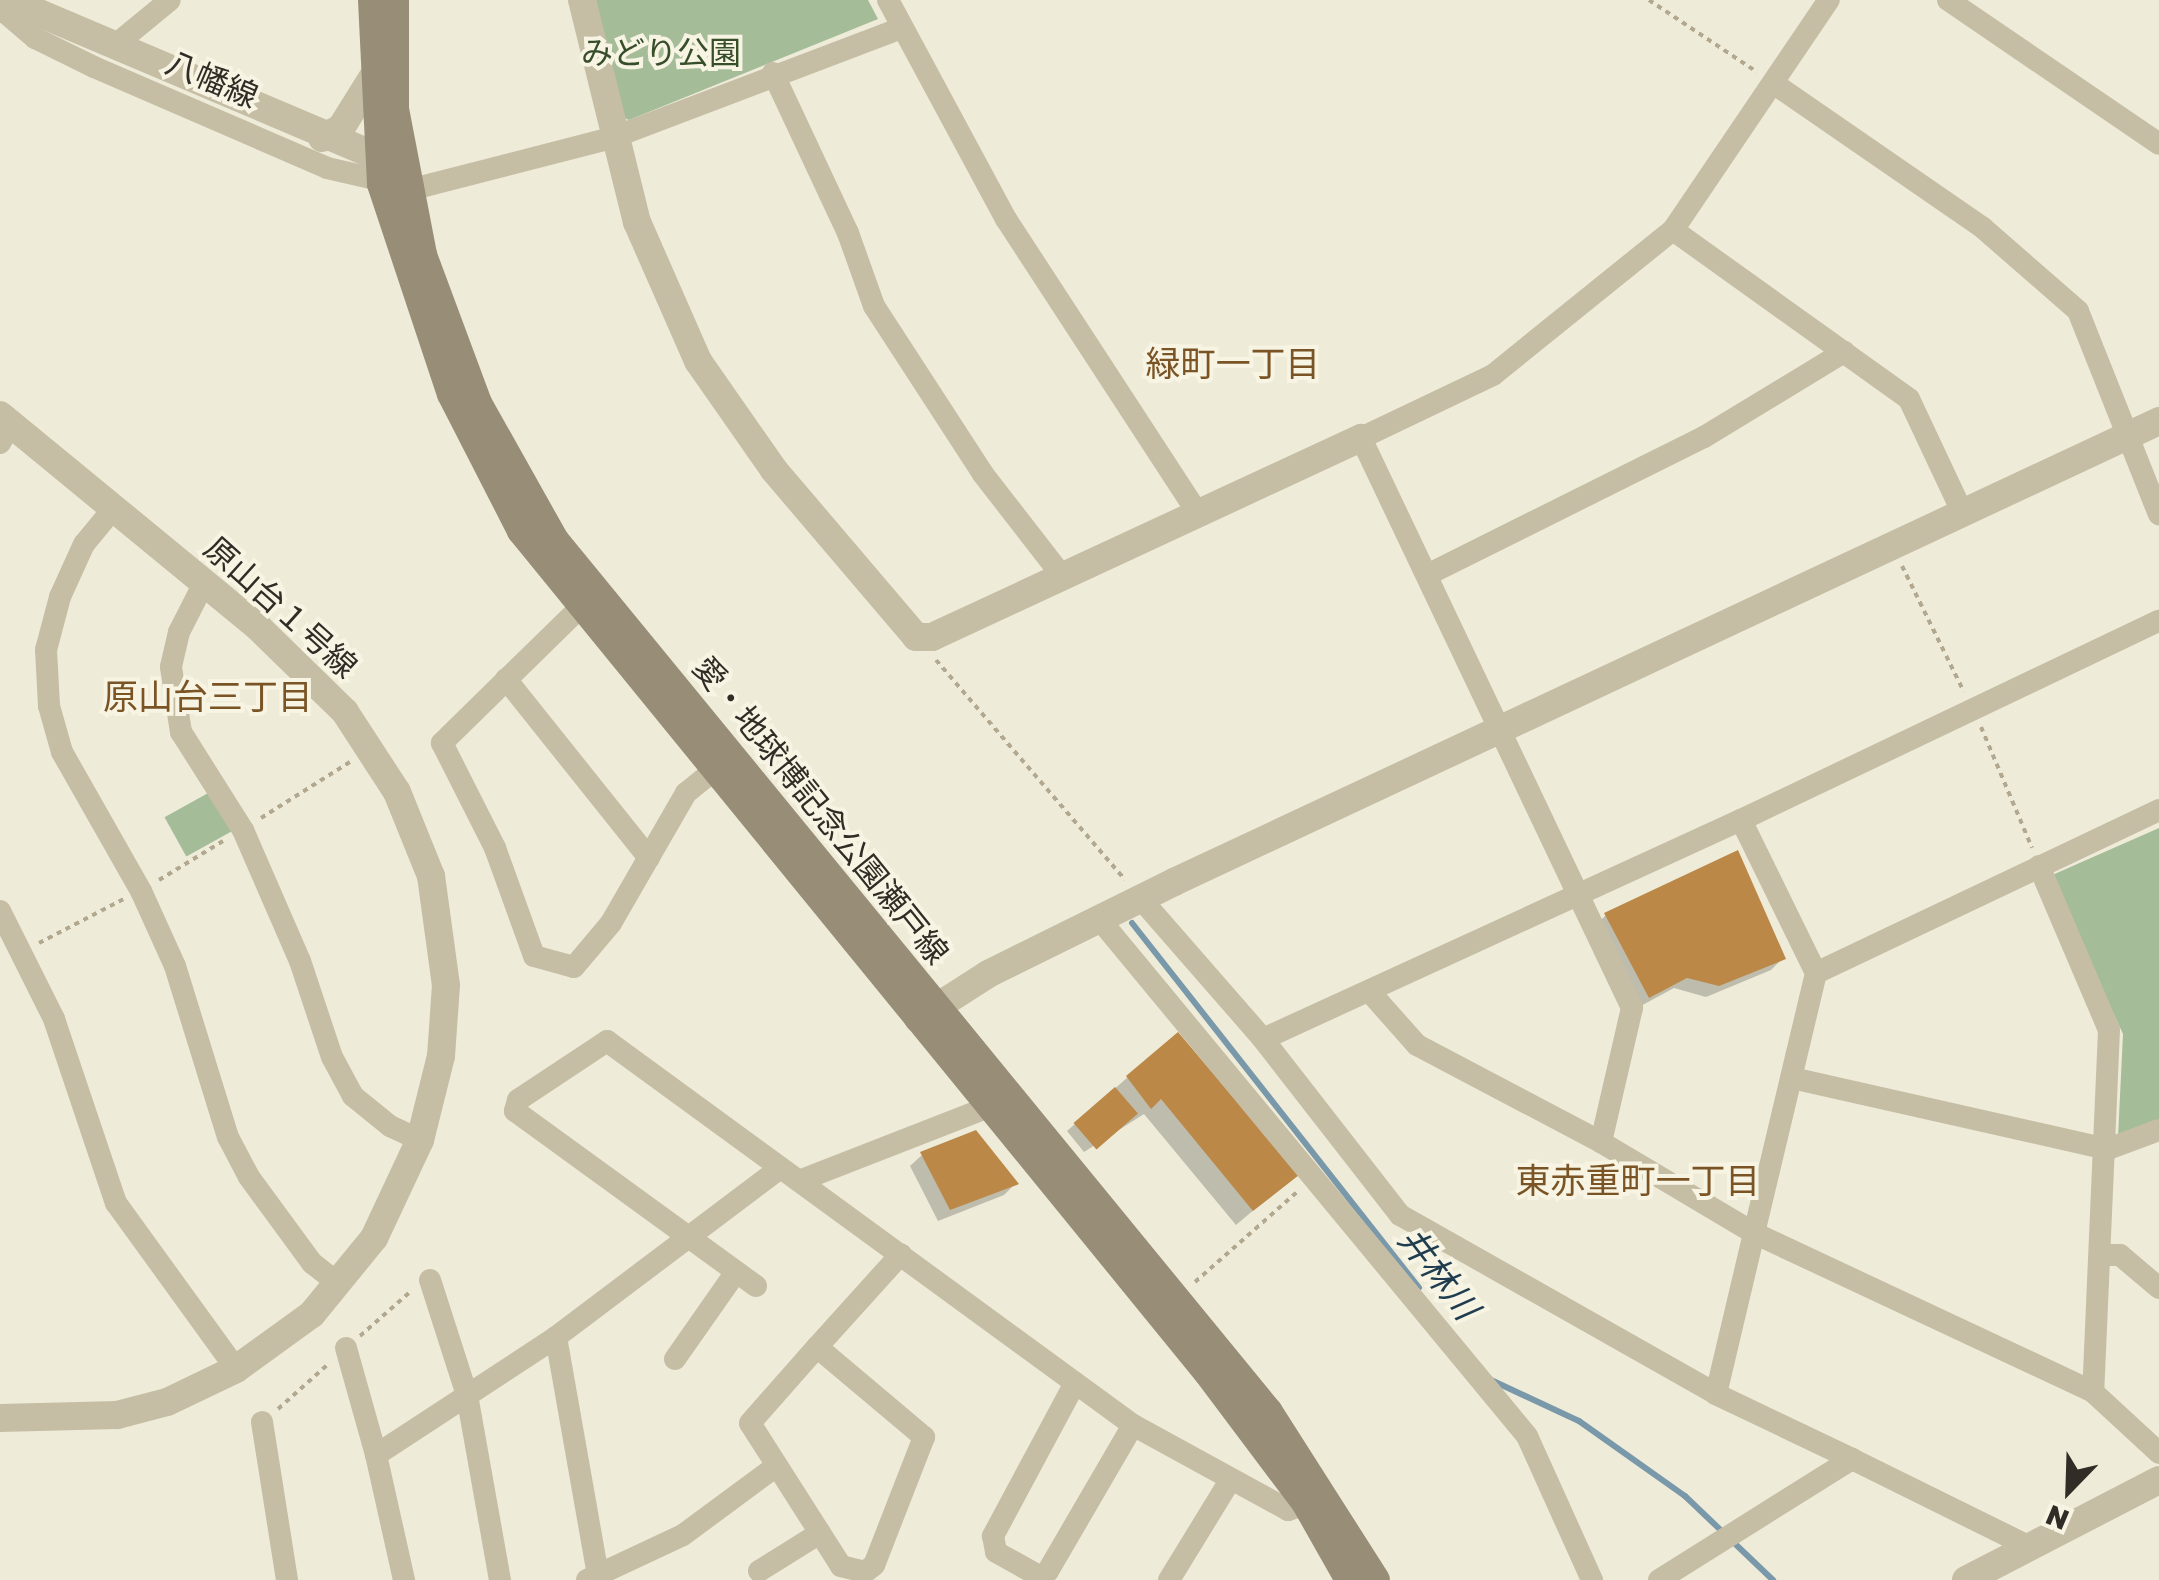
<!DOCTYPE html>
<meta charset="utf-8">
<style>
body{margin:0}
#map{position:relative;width:2159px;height:1580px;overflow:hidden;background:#eeebd8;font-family:"Golos Text","Noto Sans JP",sans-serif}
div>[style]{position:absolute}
.green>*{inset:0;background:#a5bc99;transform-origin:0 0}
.shadow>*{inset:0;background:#0003}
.stream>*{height:6px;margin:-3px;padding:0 3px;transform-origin:3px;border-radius:3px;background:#7998a9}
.building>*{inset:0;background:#bc8848;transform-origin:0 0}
.path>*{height:4px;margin-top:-2px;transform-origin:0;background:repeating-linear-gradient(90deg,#b1a88f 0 5px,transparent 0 10px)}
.minor>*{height:22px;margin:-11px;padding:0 11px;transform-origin:11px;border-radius:11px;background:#c5bea5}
.tertiary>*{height:28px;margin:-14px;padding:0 14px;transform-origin:14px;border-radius:14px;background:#c5bea5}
.secondary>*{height:28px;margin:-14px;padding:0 14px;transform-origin:14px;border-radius:14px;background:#988d77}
span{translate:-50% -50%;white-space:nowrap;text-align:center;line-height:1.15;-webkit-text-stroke:8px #f7f4e3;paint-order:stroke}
.park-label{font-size:32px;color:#374e2b}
.street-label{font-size:32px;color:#312d26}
.neighbourhood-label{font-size:35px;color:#7a5425}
.water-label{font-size:35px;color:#1f3d4f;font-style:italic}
.north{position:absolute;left:2019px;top:1440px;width:100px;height:100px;-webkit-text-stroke:8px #f7f4e3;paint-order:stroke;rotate:203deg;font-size:28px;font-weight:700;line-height:40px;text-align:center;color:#312d26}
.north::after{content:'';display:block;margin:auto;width:35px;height:45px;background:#312d26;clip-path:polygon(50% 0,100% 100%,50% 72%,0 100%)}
</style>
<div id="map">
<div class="green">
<i style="clip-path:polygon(596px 0,868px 0,878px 19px,629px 120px,622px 117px)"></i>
<i style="left:210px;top:792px;width:45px;height:52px;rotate:61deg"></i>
<i style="clip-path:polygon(2159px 828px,2159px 1121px,2118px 1137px,2123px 1034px,2050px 876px)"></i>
</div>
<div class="shadow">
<i style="clip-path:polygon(1606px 915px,1783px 958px,1771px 970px,1706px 997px,1674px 988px,1637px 1008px,1594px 927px)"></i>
<i style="clip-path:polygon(1128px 1077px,1295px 1175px,1236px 1225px,1144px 1114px,1084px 1152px,1067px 1131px)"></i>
<i style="clip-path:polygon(922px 1155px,1015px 1184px,1004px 1195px,938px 1221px,910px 1166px)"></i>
</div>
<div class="stream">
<i style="left:1132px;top:923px;width:464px;rotate:51.8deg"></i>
<i style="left:1491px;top:1380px;width:97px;rotate:25deg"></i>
<i style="left:1579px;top:1421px;width:130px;rotate:35.3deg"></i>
<i style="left:1685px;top:1496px;width:122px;rotate:43.7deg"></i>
</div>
<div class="building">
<i style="clip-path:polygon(1738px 850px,1786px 959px,1719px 986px,1687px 978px,1649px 998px,1604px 913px)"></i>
<i style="clip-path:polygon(1178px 1032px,1299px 1175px,1253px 1211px,1161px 1099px,1151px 1109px,1126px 1076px)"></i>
<i style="left:1115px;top:1087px;width:35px;height:55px;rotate:49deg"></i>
<i style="clip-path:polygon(976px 1130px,1019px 1184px,950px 1210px,920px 1152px)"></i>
</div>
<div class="path">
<i style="left:1649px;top:0;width:130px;rotate:33.7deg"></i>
<i style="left:1902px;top:566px;width:140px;rotate:63.8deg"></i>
<i style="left:936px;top:660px;width:290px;rotate:49.3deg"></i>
<i style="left:1981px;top:727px;width:131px;rotate:67.1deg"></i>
<i style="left:261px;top:818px;width:105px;rotate:-32.2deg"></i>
<i style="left:159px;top:880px;width:75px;rotate:-31.4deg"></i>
<i style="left:39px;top:943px;width:96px;rotate:-27.4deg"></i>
<i style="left:1195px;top:1282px;width:136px;rotate:-41.4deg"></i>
<i style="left:360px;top:1336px;width:65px;rotate:-41.3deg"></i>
<i style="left:278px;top:1409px;width:66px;rotate:-41.9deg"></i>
</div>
<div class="minor">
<i style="left:888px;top:0;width:249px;rotate:61.7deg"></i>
<i style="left:1006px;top:219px;width:353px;rotate:56.9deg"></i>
<i style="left:1948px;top:0;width:255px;rotate:34.3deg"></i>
<i style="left:1px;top:9px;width:45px;rotate:40.5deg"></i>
<i style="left:35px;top:38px;width:66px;rotate:26.2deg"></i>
<i style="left:94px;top:67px;width:254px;rotate:23.4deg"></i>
<i style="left:327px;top:168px;width:72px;rotate:12.9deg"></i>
<i style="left:114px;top:46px;width:72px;rotate:-39.4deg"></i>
<i style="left:773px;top:73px;width:177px;rotate:64.9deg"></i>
<i style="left:848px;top:233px;width:77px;rotate:70.4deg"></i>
<i style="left:874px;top:306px;width:200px;rotate:57deg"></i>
<i style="left:983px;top:474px;width:130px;rotate:52.2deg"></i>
<i style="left:1773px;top:83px;width:255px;rotate:34.6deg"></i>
<i style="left:1983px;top:228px;width:126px;rotate:41.1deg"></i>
<i style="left:2078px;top:311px;width:219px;rotate:68.3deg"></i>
<i style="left:409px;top:190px;width:210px;rotate:-14.4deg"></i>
<i style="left:612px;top:138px;width:309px;rotate:-20.8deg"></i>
<i style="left:1673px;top:230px;width:290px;rotate:35.6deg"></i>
<i style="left:1909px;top:399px;width:127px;rotate:64.8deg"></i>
<i style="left:0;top:443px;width:22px;rotate:-60deg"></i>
<i style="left:113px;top:509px;width:45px;rotate:129.6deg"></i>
<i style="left:84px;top:544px;width:58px;rotate:114.4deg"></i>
<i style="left:60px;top:597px;width:55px;rotate:104.8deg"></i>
<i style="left:46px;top:650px;width:56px;rotate:86.9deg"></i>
<i style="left:49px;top:706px;width:48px;rotate:74.2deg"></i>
<i style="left:62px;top:752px;width:160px;rotate:60.4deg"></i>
<i style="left:141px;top:891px;width:82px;rotate:65.6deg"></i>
<i style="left:175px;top:966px;width:179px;rotate:72.8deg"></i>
<i style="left:228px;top:1137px;width:45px;rotate:62.3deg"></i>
<i style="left:249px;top:1177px;width:107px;rotate:53.8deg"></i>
<i style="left:312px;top:1263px;width:34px;rotate:38deg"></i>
<i style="left:1427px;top:575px;width:309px;rotate:-26.5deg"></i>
<i style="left:1704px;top:437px;width:164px;rotate:-31.3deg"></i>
<i style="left:204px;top:583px;width:55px;rotate:117deg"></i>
<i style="left:179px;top:632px;width:36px;rotate:103deg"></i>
<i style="left:171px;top:667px;width:66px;rotate:81.3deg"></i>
<i style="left:181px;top:732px;width:116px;rotate:57.7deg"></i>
<i style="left:243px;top:830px;width:143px;rotate:66.5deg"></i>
<i style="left:300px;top:961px;width:101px;rotate:71.6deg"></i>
<i style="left:332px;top:1057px;width:44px;rotate:61.7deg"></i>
<i style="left:353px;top:1096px;width:48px;rotate:39deg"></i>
<i style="left:390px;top:1126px;width:33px;rotate:25deg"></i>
<i style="left:594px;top:594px;width:213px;rotate:135.6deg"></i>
<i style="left:442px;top:743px;width:118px;rotate:63.2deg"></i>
<i style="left:495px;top:848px;width:115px;rotate:70.1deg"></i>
<i style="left:534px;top:956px;width:41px;rotate:15.4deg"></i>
<i style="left:574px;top:967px;width:57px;rotate:-49.9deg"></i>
<i style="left:611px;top:923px;width:150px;rotate:-60deg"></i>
<i style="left:686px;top:793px;width:35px;rotate:-39deg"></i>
<i style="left:506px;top:679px;width:229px;rotate:51.4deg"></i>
<i style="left:1741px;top:820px;width:463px;rotate:-25.5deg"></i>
<i style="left:2039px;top:866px;width:178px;rotate:66.9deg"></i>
<i style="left:2109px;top:1030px;width:362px;rotate:92.5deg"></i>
<i style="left:1141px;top:899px;width:186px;rotate:48.9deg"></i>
<i style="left:1263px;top:1039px;width:526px;rotate:-24.62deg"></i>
<i style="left:1741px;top:820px;width:170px;rotate:63.9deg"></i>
<i style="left:1816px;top:973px;width:380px;rotate:-25.4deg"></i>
<i style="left:0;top:911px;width:121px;rotate:63.4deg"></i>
<i style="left:54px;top:1019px;width:194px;rotate:71.4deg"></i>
<i style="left:116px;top:1203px;width:205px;rotate:54.1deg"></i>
<i style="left:1101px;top:921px;width:668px;rotate:50.4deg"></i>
<i style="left:1527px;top:1436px;width:158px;rotate:65.7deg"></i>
<i style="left:1816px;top:973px;width:267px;rotate:103.4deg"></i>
<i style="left:1754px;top:1233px;width:374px;rotate:25.1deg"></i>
<i style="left:2093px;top:1392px;width:90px;rotate:42.7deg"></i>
<i style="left:1369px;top:991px;width:72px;rotate:48.4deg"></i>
<i style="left:1417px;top:1045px;width:208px;rotate:27.8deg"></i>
<i style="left:1263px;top:1039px;width:223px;rotate:52.1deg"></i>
<i style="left:1400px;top:1215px;width:363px;rotate:29.5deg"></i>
<i style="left:1792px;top:1078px;width:324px;rotate:12.7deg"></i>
<i style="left:2108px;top:1149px;width:54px;rotate:-20.4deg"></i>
<i style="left:799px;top:1181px;width:218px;rotate:-21.3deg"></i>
<i style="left:2101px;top:1255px;width:19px"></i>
<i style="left:2120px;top:1255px;width:51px;rotate:40.2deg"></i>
<i style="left:430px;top:1280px;width:121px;rotate:72.2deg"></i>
<i style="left:467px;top:1395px;width:188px;rotate:79.9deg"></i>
<i style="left:756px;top:1286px;width:298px;rotate:-144deg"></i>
<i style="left:515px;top:1111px;width:11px;rotate:-75deg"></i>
<i style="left:518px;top:1100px;width:107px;rotate:-33.5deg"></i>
<i style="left:607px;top:1041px;width:651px;rotate:36.13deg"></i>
<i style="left:1133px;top:1425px;width:177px;rotate:28.7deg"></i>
<i style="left:1288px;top:1510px;width:34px;rotate:-19deg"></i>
<i style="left:556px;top:1337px;width:242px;rotate:80deg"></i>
<i style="left:817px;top:1347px;width:140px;rotate:40.1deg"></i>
<i style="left:924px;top:1437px;width:137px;rotate:111.3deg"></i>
<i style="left:874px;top:1565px;width:11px;rotate:142deg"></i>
<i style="left:865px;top:1572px;width:25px;rotate:-166deg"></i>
<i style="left:841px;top:1566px;width:169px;rotate:-122.5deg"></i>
<i style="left:750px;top:1423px;width:101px;rotate:-48.6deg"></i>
<i style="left:817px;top:1347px;width:125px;rotate:-47.9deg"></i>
<i style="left:346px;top:1348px;width:111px;rotate:74.3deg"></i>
<i style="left:675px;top:1359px;width:106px;rotate:-55deg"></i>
<i style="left:1075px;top:1383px;width:174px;rotate:118.2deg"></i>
<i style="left:993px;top:1536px;width:16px;rotate:79deg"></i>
<i style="left:996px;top:1552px;width:51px;rotate:29.1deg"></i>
<i style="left:1041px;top:1577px;width:9px;rotate:-41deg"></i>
<i style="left:1048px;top:1571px;width:169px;rotate:-59.8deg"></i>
<i style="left:262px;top:1422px;width:160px;rotate:81deg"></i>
<i style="left:1852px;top:1459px;width:192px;rotate:26.3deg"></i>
<i style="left:759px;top:1571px;width:72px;rotate:-31.9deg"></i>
<i style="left:404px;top:1580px;width:128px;rotate:-102.6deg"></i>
<i style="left:376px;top:1455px;width:215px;rotate:-33.2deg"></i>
<i style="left:556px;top:1337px;width:281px;rotate:-37deg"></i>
<i style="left:587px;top:1580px;width:106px;rotate:-25.1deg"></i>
<i style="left:683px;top:1535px;width:114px;rotate:-36.5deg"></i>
<i style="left:1169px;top:1580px;width:115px;rotate:-58.5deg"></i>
<i style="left:1659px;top:1580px;width:228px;rotate:-32.1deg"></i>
<i style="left:1852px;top:1459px;width:151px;rotate:-154.5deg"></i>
<i style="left:1716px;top:1394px;width:165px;rotate:-76.7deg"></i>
<i style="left:1754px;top:1233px;width:178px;rotate:-149.3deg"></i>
<i style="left:1601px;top:1142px;width:138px;rotate:-77deg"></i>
<i style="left:1632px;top:1008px;width:631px;rotate:-115.43deg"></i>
<i style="left:1361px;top:438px;width:146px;rotate:-25.5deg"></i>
<i style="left:1493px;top:375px;width:231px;rotate:-38.9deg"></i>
<i style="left:1673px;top:230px;width:278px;rotate:-55.9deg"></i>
</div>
<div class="tertiary">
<i style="left:582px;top:0;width:229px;rotate:76.1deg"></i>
<i style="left:637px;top:222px;width:152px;rotate:66.3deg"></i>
<i style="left:698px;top:361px;width:133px;rotate:55.1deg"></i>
<i style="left:774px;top:470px;width:219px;rotate:49.6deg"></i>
<i style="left:916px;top:637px;width:16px"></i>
<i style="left:932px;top:637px;width:473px;rotate:-24.9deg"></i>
<i style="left:0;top:9px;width:25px;rotate:-5deg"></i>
<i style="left:25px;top:7px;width:405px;rotate:23deg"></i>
<i style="left:322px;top:138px;width:21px;rotate:-28deg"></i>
<i style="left:341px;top:128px;width:62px;rotate:-58.1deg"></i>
<i style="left:0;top:415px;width:335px;rotate:39.4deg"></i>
<i style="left:259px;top:628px;width:120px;rotate:44.3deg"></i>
<i style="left:345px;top:712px;width:95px;rotate:57deg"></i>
<i style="left:397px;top:792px;width:91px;rotate:68deg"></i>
<i style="left:431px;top:876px;width:110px;rotate:82.2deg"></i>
<i style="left:446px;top:985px;width:71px;rotate:94deg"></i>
<i style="left:441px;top:1056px;width:87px;rotate:104deg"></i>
<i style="left:420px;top:1140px;width:108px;rotate:115.1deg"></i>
<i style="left:374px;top:1238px;width:98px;rotate:129.2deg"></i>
<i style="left:312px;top:1314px;width:94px;rotate:144.1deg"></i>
<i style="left:236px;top:1369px;width:76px;rotate:154.4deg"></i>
<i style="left:167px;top:1402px;width:52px;rotate:165.4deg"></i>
<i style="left:117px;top:1415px;width:117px;rotate:178.5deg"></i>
<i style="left:918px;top:1019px;width:83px;rotate:-32.7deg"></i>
<i style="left:988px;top:974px;width:208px;rotate:-26.3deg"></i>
<i style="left:1174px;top:882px;width:1088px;rotate:-25.08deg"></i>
<i style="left:1966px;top:1580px;width:217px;rotate:-27.4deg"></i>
</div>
<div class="secondary">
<i style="left:372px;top:0;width:184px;rotate:87.2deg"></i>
<i style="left:381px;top:184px;width:221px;rotate:71.6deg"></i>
<i style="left:451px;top:394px;width:154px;rotate:62.9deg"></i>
<i style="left:521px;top:531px;width:1085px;rotate:50.8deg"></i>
<i style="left:1207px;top:1372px;width:165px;rotate:53.1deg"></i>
<i style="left:1306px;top:1504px;width:87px;rotate:60.5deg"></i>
<i style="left:395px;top:0;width:109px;rotate:90deg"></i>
<i style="left:395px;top:109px;width:149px;rotate:79.1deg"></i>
<i style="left:423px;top:255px;width:158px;rotate:69.6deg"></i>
<i style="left:478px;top:403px;width:157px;rotate:60.7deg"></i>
<i style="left:555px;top:540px;width:1127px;rotate:50.69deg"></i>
<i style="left:1269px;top:1412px;width:199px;rotate:57.5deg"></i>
</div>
<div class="park-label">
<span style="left:661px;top:52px">みどり公園</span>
</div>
<div class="street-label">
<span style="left:212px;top:79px;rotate:23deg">八幡線</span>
<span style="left:281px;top:607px;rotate:42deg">原山台１号線</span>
<span style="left:821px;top:810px;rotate:51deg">愛・地球博記念公園瀬戸線</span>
</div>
<div class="neighbourhood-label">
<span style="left:1233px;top:363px">緑町一丁目</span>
<span style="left:208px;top:696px">原山台三丁目</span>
<span style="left:1638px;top:1180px">東赤重町一丁目</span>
</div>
<div class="water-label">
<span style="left:1439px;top:1273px;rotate:52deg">井林川</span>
</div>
<div class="north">N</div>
</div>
